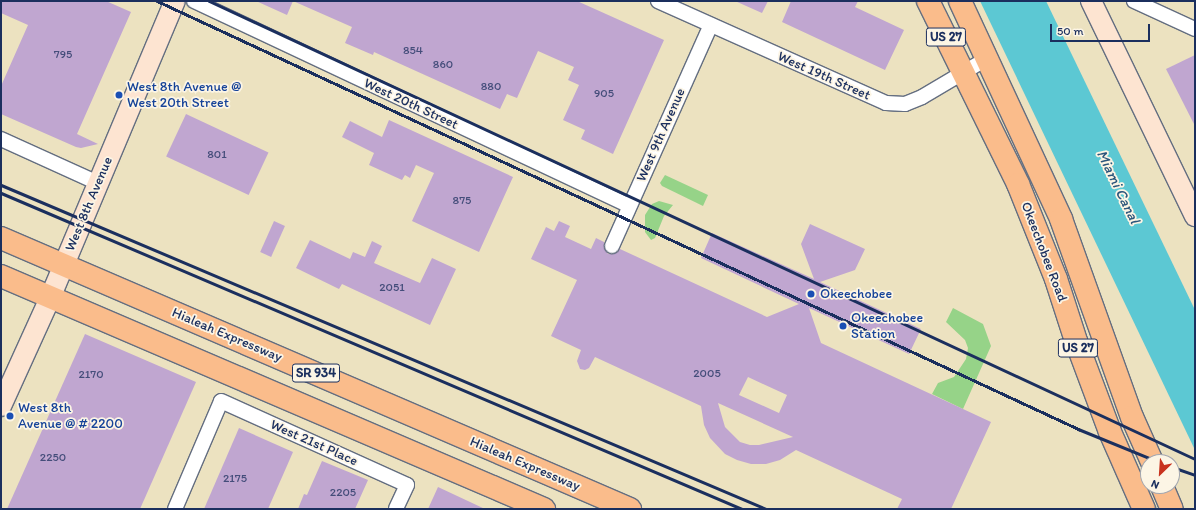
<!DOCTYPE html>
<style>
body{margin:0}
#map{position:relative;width:1196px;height:510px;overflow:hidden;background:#ece2c0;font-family:Itim,sans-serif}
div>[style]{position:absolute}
.green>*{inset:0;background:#96d388}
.water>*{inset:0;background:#5cc8d3}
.building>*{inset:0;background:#c0a6d0;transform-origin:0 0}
.roads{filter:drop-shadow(1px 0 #646e80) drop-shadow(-1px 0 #646e80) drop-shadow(0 1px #646e80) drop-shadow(0 -1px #646e80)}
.street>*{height:14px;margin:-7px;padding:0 7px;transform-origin:7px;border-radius:7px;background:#fff}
.secondary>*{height:20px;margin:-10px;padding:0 10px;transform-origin:10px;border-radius:10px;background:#fde4d1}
.primary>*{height:22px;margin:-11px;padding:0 11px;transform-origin:11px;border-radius:11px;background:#fabc8b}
.highway>*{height:22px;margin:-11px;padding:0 11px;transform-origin:11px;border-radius:11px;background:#fabc8b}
.rail>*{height:3px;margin:-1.5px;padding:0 1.5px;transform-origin:1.5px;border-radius:1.5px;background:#1b2f5e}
.dots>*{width:11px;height:11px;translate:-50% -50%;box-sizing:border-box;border:2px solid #fcf5e5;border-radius:50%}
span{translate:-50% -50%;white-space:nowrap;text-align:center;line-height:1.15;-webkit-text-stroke:3.5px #fcf5e5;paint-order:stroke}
.number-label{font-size:12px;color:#444d7a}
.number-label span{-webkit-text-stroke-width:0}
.shield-label span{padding:1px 3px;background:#fcf5e5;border:1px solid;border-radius:3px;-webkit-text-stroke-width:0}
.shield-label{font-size:13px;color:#1b2f5e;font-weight:700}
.street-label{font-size:14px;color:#1b2f5e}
.transit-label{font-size:14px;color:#164399}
.left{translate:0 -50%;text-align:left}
.water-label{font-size:15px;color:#2b557b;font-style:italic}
.frame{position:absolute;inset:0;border:2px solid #1b2f5e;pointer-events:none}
.north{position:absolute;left:1140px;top:454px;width:40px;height:40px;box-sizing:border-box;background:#fcf5e5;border:1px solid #a2a6af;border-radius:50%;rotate:205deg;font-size:11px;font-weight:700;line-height:16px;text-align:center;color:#1b2f5e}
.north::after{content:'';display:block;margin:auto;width:14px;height:18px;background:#c8321e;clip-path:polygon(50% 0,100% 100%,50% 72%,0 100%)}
.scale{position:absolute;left:1050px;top:24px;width:100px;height:18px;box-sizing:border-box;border:2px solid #1b2f5e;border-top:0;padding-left:5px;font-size:12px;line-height:14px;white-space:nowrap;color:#1b2f5e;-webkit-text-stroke:3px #fcf5e5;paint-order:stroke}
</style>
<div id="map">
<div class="green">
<i style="clip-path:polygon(665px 175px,708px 195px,703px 206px,662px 186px,660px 183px)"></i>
<i style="clip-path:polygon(659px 201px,673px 205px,664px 216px,655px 238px,651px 240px,645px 232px,645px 215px,652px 204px)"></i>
<i style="clip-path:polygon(953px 308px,983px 324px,991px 346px,963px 409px,932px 394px,938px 383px,954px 377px,966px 359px,968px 348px,965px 340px,946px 322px)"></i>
</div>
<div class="water">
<i style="clip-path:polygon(980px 1px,1046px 1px,1195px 310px,1195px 450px)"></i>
</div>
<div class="building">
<i style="clip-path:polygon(1px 1px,106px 1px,131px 12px,77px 134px,98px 144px,81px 148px,76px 147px,1px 114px,1px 86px,28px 25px,1px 13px)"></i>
<i style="clip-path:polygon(256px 1px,577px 1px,664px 40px,613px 154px,581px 139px,585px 130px,563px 120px,579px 85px,568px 80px,574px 67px,538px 51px,517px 98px,507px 94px,500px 109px,374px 52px,373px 55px,345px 43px,352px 27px,293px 1px,287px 15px)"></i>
<i style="clip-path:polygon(735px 1px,768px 1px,762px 13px)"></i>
<i style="clip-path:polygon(791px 1px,858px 1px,855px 7px,904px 30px,885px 70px,782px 22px)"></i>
<i style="clip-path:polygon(1195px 55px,1195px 126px,1166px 69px)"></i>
<i style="left:186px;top:114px;width:91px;height:47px;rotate:25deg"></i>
<i style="clip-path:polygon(389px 120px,513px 177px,479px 252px,412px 221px,434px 173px,416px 165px,410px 178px,405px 175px,402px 180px,369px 165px,374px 153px,342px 137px,350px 121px,382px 137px)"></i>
<i style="left:274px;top:221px;width:12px;height:34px;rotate:24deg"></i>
<i style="clip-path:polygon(evenodd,559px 221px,570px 226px,565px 237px,591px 249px,596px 238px,604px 242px,604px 247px,608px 254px,613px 254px,620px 249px,767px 317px,799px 304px,701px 258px,712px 233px,814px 279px,801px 244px,810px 224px,865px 249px,855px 270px,820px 282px,921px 329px,909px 354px,809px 308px,821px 343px,991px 422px,951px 509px,897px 509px,902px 499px,796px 450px,780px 460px,766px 464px,751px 464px,737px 460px,725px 454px,710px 438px,704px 425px,701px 406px,595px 357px,589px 368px,585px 370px,580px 369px,577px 361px,581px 350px,551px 336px,577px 280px,531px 259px,546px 227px,554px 231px,559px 221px,748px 377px,787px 395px,779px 413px,739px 395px,748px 377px,559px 221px,718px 403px,793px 437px,759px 445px,750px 445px,740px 442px,725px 427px,718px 403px)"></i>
<i style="clip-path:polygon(310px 240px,350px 259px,353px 252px,365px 257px,372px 241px,382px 246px,374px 263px,420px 283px,432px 258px,456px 269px,430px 325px,342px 284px,339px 289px,296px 268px)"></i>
<i style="clip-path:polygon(85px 334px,196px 382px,140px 509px,7px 509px)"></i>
<i style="clip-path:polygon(239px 428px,293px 452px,268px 509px,204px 509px)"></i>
<i style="clip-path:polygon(322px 461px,368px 480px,355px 509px,298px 509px,304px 494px,307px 495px)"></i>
<i style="clip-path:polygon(438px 487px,485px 509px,428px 509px)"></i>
</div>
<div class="roads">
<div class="street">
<i style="left:194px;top:1px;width:481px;rotate:25.2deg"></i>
<i style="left:658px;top:1px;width:250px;rotate:24.1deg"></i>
<i style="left:886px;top:103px;width:19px;rotate:3deg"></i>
<i style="left:905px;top:104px;width:18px;rotate:-22deg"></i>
<i style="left:922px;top:97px;width:77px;rotate:-30.6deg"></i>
<i style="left:1134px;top:1px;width:67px;rotate:24.7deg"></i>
<i style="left:1px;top:139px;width:107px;rotate:24.4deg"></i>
<i style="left:612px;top:246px;width:242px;rotate:-65.9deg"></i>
<i style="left:175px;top:509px;width:117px;rotate:-66.9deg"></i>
<i style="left:221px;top:401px;width:204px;rotate:24.3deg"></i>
<i style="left:407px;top:485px;width:26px;rotate:115deg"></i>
</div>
<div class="secondary">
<i style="left:1091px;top:1px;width:239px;rotate:64.2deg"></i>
<i style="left:1px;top:406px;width:119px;rotate:-65.6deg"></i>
<i style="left:50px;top:298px;width:322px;rotate:-67.2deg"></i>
</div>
<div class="primary">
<i style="left:1px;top:238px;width:685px;rotate:23.31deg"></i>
<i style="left:1px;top:276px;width:591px;rotate:23.22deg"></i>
</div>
<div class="highway">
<i style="left:928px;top:1px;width:204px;rotate:63.8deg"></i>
<i style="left:1018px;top:184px;width:102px;rotate:68.2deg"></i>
<i style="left:1056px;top:279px;width:65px;rotate:72.1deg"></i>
<i style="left:1076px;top:341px;width:97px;rotate:69.5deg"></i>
<i style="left:1110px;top:432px;width:84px;rotate:66.2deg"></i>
<i style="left:960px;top:1px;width:240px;rotate:65.1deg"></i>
<i style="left:1061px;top:219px;width:210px;rotate:70.3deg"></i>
<i style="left:1132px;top:417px;width:49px;rotate:66deg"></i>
<i style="left:1162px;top:486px;width:25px;rotate:67deg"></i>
</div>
</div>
<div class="rail">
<i style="left:157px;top:1px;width:1016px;rotate:24.92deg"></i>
<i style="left:1078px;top:429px;width:87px;rotate:22.2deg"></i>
<i style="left:209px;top:1px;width:1087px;rotate:24.92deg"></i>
<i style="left:1px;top:185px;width:831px;rotate:22.95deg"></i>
<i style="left:1px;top:193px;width:806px;rotate:23.1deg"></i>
<i style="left:1172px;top:467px;width:24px;rotate:19deg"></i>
</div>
<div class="dots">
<i style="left:119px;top:95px;background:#1a4fb4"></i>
<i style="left:811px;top:294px;background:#1a4fb4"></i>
<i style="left:843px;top:326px;background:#1a4fb4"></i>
<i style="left:10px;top:416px;background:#1a4fb4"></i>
</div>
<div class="number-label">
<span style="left:413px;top:51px">854</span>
<span style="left:63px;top:55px">795</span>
<span style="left:443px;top:65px">860</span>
<span style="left:491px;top:87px">880</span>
<span style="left:604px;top:94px">905</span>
<span style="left:217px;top:155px">801</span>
<span style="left:462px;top:201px">875</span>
<span style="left:392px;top:288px">2051</span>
<span style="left:707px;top:374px">2005</span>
<span style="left:91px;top:375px">2170</span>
<span style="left:53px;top:458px">2250</span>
<span style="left:235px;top:479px">2175</span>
<span style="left:343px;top:493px">2205</span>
</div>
<div class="shield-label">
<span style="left:946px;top:37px">US 27</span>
<span style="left:1078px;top:348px">US 27</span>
<span style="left:316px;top:373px">SR 934</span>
</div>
<div class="street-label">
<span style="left:824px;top:76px;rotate:24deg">West 19th Street</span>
<span style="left:411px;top:104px;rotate:25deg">West 20th Street</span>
<span style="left:661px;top:135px;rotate:-66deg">West 9th Avenue</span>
<span style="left:89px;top:204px;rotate:-67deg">West 8th Avenue</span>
<span style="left:1044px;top:252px;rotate:69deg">Okeechobee Road</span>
<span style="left:227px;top:335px;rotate:23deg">Hialeah Expressway</span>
<span style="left:314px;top:443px;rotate:24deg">West 21st Place</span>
<span style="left:525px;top:464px;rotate:23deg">Hialeah Expressway</span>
</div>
<div class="transit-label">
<span class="left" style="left:127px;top:95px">West 8th Avenue @<br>West 20th Street</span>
<span class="left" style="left:820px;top:294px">Okeechobee</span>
<span class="left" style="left:851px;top:326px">Okeechobee<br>Station</span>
<span class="left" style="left:18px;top:416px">West 8th<br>Avenue @ # 2200</span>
</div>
<div class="water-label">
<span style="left:1118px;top:187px;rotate:64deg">Miami Canal</span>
</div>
<div class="frame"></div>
<div class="north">N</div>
<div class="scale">50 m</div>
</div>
